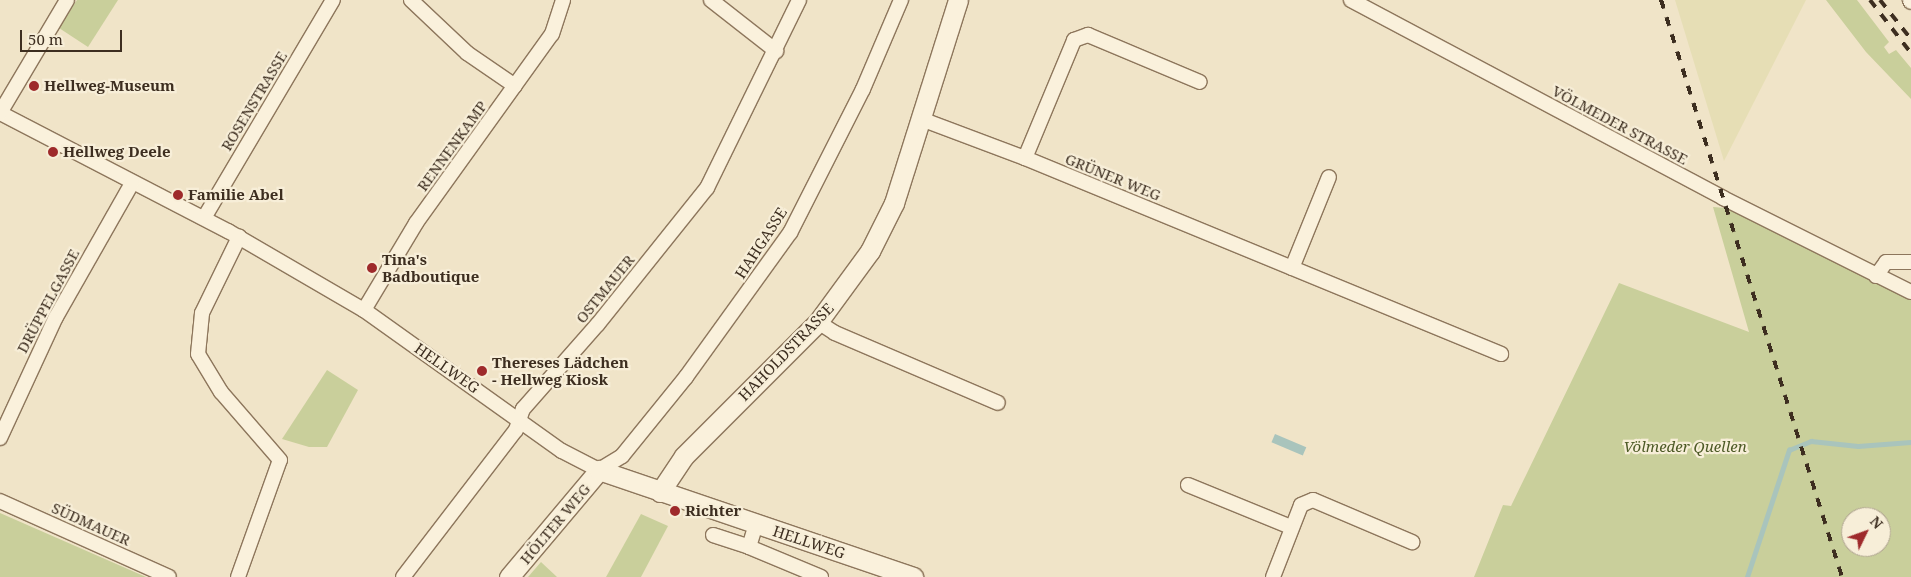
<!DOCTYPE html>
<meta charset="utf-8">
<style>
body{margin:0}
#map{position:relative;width:1911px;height:577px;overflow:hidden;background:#f0e4c8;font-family:"Noto Serif",serif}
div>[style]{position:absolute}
.farmland>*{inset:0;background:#e6deb5}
.green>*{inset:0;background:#c9cf9b}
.water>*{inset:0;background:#a9c4bc;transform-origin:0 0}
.stream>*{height:4.5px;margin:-2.25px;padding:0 2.25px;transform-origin:2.25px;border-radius:2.25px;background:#a9c4bc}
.roads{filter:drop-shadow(1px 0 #8d765c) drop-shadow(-1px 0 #8d765c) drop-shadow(0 1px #8d765c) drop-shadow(0 -1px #8d765c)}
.street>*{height:14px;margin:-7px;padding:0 7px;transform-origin:7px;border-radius:7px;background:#faf1dc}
.secondary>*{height:19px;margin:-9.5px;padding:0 9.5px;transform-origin:9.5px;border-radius:9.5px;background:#faf1dc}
.rail>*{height:4px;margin-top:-2px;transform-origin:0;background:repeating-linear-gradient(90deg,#3d2e20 0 9px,transparent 0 18px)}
.dots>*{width:14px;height:14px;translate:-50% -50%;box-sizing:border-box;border:2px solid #f7eed8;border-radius:50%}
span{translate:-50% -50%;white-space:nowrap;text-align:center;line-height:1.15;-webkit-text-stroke:4.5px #f7eed8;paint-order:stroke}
.poi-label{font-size:15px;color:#3d2e20;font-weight:700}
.left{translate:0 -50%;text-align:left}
.street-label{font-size:15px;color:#3d2e20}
.park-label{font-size:15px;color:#4d5a26;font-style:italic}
.north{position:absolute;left:1841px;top:507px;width:50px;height:50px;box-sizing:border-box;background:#f7eed8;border:1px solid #ada18e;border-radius:50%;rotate:48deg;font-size:14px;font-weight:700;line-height:20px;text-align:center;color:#3d2e20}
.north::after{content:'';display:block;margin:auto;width:18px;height:22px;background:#9e2a2b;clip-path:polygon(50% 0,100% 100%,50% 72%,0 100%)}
.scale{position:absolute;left:20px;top:30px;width:102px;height:22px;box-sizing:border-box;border:2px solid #3d2e20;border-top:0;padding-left:6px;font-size:15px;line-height:18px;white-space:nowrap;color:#3d2e20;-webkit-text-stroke:4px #f7eed8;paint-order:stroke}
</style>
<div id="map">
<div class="farmland">
<i style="clip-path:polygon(1675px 0,1806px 0,1724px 161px)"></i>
</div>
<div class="green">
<i style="clip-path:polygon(77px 0,118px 0,88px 47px,59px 28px)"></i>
<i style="clip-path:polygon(1826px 0,1857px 0,1889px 42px,1884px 47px,1889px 54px,1896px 50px,1911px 68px,1911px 99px,1866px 52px)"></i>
<i style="clip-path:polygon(evenodd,1713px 207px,1726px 208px,1911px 293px,1911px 577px,1474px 577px,1503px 505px,1511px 506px,1619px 283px,1749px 332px,1713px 207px,1851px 517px,1881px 517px,1881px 547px,1851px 547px,1851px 517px)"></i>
<i style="clip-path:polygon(327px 370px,358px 390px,327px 447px,309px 447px,282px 439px)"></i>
<i style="clip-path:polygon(0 513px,146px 577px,0 577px)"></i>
<i style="clip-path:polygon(641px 514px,668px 526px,641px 577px,606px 577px)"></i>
<i style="clip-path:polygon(541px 562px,557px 577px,528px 577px)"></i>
</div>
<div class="water">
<i style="left:1275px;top:434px;width:34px;height:9px;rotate:23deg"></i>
</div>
<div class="stream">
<i style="left:1747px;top:577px;width:134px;rotate:-71.7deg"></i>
<i style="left:1789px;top:450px;width:24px;rotate:-22deg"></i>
<i style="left:1811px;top:441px;width:47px;rotate:6.1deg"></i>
<i style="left:1858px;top:446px;width:53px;rotate:-4.3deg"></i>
</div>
<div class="roads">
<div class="street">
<i style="left:411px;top:0;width:77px;rotate:43.4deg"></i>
<i style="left:467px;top:53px;width:58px;rotate:34.5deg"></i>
<i style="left:711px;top:0;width:83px;rotate:38.1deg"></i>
<i style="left:1351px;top:0;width:421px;rotate:28deg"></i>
<i style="left:1723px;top:198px;width:210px;rotate:26.6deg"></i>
<i style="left:1910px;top:0;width:2px;rotate:63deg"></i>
<i style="left:0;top:113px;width:257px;rotate:27.4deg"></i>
<i style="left:228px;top:231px;width:157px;rotate:30.2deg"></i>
<i style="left:364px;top:310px;width:243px;rotate:35.5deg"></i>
<i style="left:562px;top:451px;width:42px;rotate:27.2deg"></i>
<i style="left:599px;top:470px;width:27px;rotate:-31deg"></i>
<i style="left:622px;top:456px;width:102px;rotate:-51deg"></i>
<i style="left:686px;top:377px;width:178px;rotate:-54.2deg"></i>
<i style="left:790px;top:233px;width:161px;rotate:-63.1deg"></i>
<i style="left:863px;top:89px;width:97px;rotate:-66.9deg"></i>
<i style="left:0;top:113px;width:131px;rotate:-59.3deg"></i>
<i style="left:921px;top:119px;width:111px;rotate:20.6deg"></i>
<i style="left:1025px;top:158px;width:515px;rotate:22.38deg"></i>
<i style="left:1025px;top:158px;width:128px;rotate:-67.4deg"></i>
<i style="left:1074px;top:40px;width:15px;rotate:-20deg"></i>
<i style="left:1088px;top:35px;width:121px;rotate:22.8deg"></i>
<i style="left:204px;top:218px;width:253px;rotate:-59.4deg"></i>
<i style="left:1292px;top:268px;width:98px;rotate:-67.9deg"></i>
<i style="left:1876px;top:276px;width:17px;rotate:-54deg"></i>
<i style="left:1886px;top:262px;width:25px"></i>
<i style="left:364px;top:310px;width:101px;rotate:-59.1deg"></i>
<i style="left:416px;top:223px;width:233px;rotate:-54.3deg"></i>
<i style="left:552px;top:34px;width:36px;rotate:-72deg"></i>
<i style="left:818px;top:322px;width:20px;rotate:33deg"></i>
<i style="left:835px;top:333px;width:177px;rotate:23.2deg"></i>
<i style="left:0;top:438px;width:133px;rotate:-65.2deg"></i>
<i style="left:56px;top:317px;width:154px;rotate:-60.4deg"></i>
<i style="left:1188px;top:485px;width:111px;rotate:22.2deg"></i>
<i style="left:0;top:501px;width:185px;rotate:24.2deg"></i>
<i style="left:756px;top:524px;width:24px;rotate:107deg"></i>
<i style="left:749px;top:547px;width:78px;rotate:22.6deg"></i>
<i style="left:713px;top:535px;width:38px;rotate:18deg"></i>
<i style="left:238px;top:577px;width:124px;rotate:-70.3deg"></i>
<i style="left:280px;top:460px;width:90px;rotate:-130.9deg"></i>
<i style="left:221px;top:392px;width:44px;rotate:-121.2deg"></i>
<i style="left:198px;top:354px;width:41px;rotate:-84.4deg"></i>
<i style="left:202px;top:313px;width:85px;rotate:-64deg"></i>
<i style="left:403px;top:577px;width:185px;rotate:-52.5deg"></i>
<i style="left:516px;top:430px;width:22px;rotate:-72deg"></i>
<i style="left:523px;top:409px;width:113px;rotate:-48.6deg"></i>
<i style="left:598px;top:324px;width:174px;rotate:-51.3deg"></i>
<i style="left:707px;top:188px;width:209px;rotate:-63.9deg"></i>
<i style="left:1273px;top:577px;width:77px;rotate:-68.7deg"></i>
<i style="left:1301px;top:505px;width:13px;rotate:-23deg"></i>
<i style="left:1313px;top:500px;width:108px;rotate:23deg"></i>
</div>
<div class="secondary">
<i style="left:660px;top:492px;width:43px;rotate:-56.3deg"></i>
<i style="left:684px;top:456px;width:190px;rotate:-45deg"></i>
<i style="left:818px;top:322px;width:88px;rotate:-53.8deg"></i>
<i style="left:870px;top:251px;width:54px;rotate:-63.4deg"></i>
<i style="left:894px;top:203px;width:213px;rotate:-72.5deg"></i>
<i style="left:509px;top:577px;width:140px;rotate:-49.9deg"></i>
<i style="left:599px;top:470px;width:332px;rotate:18.8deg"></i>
</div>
</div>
<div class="rail">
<i style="left:1661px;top:0;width:605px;rotate:72.58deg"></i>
<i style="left:1870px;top:0;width:67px;rotate:52.3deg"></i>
<i style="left:1880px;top:0;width:50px;rotate:51.5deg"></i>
</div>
<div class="dots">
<i style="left:34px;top:86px;background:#9e2a2b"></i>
<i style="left:53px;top:152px;background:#9e2a2b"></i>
<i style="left:178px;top:195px;background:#9e2a2b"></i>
<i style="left:372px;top:268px;background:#9e2a2b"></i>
<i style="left:482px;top:371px;background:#9e2a2b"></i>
<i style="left:675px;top:511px;background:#9e2a2b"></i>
</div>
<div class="poi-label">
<span class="left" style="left:44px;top:86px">Hellweg-Museum</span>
<span class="left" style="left:63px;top:152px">Hellweg Deele</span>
<span class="left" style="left:188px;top:195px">Familie Abel</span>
<span class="left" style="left:382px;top:268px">Tina's<br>Badboutique</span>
<span class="left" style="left:492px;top:371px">Thereses Lädchen<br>- Hellweg Kiosk</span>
<span class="left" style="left:685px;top:511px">Richter</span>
</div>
<div class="street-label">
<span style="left:254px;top:101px;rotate:-59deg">ROSENSTRASSE</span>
<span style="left:1620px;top:125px;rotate:28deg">VÖLMEDER STRASSE</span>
<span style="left:452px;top:146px;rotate:-54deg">RENNENKAMP</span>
<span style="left:1113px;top:177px;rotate:22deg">GRÜNER WEG</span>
<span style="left:761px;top:243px;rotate:-57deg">HAHGASSE</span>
<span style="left:605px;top:289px;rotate:-51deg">OSTMAUER</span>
<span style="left:48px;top:301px;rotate:-62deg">DRÜPPELGASSE</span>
<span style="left:786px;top:352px;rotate:-46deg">HAHOLDSTRASSE</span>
<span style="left:447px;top:368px;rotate:35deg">HELLWEG</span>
<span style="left:91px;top:524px;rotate:24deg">SÜDMAUER</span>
<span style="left:555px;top:524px;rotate:-50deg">HÖLTER WEG</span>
<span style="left:809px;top:542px;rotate:18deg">HELLWEG</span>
</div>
<div class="park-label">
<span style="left:1685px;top:447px">Völmeder Quellen</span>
</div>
<div class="north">N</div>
<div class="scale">50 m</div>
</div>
